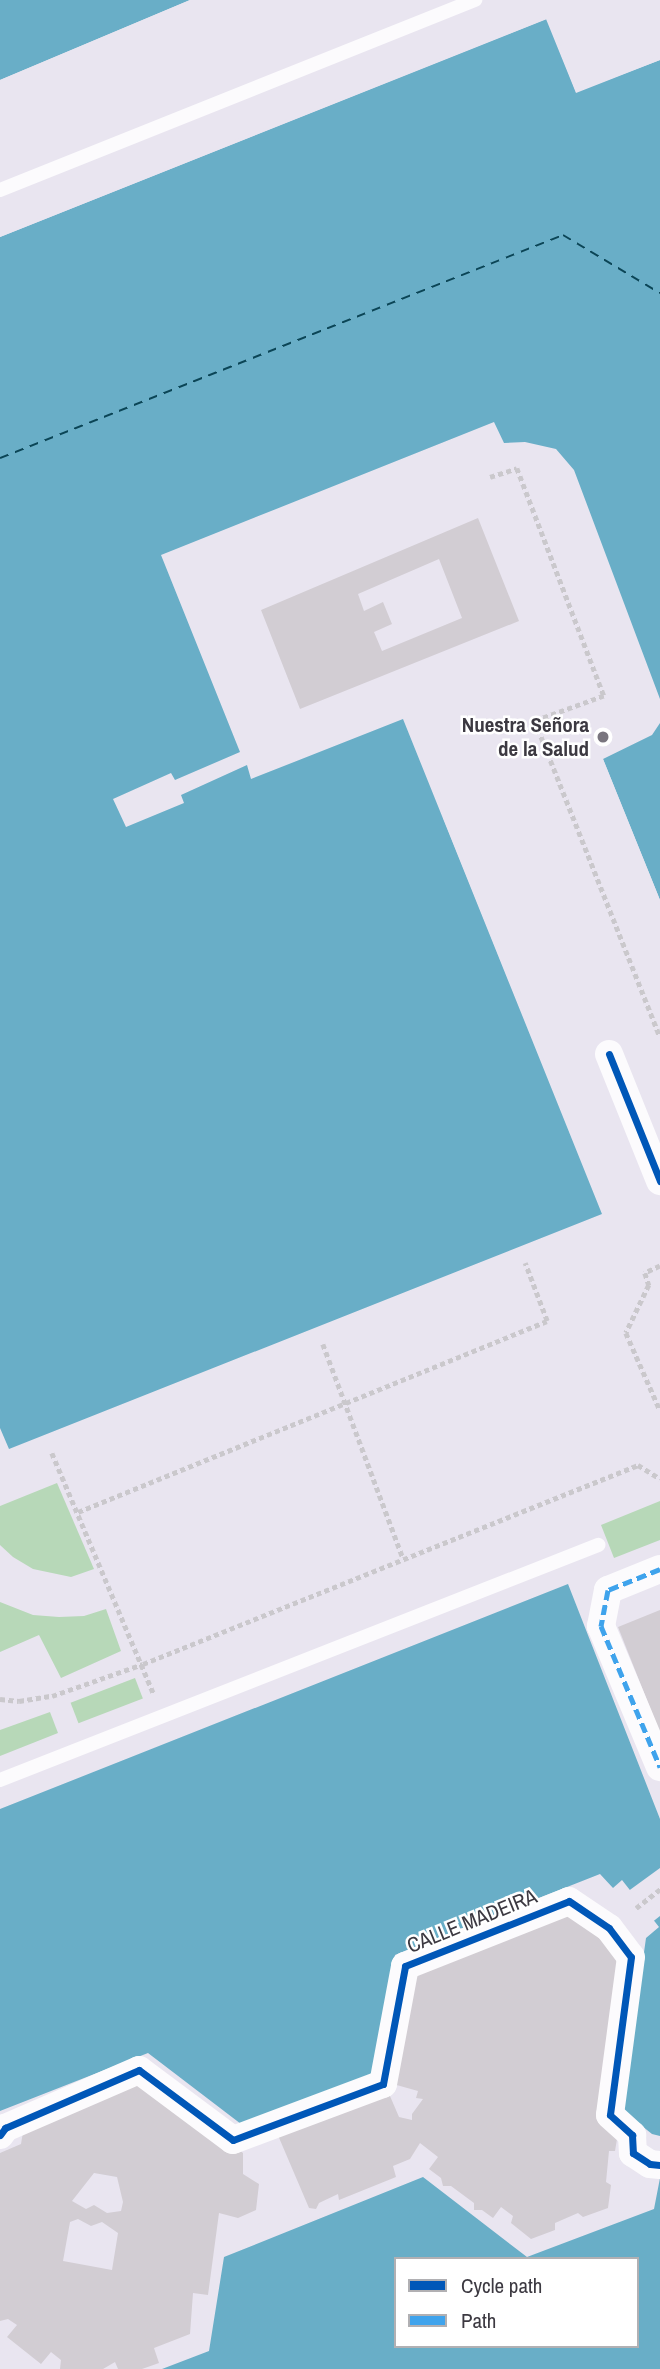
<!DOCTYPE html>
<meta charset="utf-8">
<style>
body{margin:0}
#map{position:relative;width:660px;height:2369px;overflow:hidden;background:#e9e5f0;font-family:"Archivo Narrow",sans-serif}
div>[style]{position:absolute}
.green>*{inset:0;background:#b7d8b8;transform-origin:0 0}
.water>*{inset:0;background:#69aec7}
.pier>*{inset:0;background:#e9e5f0;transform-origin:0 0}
.ferry>*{height:2px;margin-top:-1px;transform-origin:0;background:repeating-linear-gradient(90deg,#0b4556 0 9px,transparent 0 16px)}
.building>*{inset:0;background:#d2cdd3}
.path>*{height:4.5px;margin-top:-2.25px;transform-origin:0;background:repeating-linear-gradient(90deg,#cac8cc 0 5px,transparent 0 8.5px)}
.lane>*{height:14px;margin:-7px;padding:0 7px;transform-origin:7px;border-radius:7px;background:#fcfbfd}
.street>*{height:28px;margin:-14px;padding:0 14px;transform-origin:14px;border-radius:14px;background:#fcfbfd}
.quiet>*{height:5px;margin-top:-2.5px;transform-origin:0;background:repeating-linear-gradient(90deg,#3fa3ec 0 10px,transparent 0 15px)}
.cycleway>*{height:7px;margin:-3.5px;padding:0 3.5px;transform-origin:3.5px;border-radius:3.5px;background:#0057b8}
.dots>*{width:19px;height:19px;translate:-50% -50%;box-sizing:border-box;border:4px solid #fff;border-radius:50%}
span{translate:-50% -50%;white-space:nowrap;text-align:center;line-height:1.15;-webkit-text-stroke:5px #fff;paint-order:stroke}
.poi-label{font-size:21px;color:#3c3941;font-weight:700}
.right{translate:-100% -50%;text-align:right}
.street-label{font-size:21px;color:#3c3941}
.legend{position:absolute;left:394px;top:2257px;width:245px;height:91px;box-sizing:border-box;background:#fff;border:2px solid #b1b0b3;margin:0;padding:9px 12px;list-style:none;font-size:21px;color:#3c3941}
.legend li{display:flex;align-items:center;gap:14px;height:35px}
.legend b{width:35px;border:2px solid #b1b0b3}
</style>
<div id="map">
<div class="green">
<i style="clip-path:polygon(57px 1483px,94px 1569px,71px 1577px,33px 1569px,13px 1557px,0 1545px,0 1506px)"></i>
<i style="clip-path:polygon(660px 1501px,660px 1540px,614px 1558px,601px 1525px)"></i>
<i style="clip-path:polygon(0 1602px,33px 1615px,59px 1617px,84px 1616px,106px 1609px,121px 1651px,61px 1678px,39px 1635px,0 1652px)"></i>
<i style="left:135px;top:1678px;width:22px;height:69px;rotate:69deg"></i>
<i style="clip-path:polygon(50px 1712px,58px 1733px,0 1756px,0 1730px)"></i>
</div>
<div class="water">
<i style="clip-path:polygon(0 0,190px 0,0 80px)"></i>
<i style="clip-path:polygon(547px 19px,576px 92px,660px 60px,660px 699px,574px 470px,556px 449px,525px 442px,504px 443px,494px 422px,161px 555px,240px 752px,175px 780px,171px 773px,113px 799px,126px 827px,184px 803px,181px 795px,247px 765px,251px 779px,403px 719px,602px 1214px,9px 1449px,0 1428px,0 237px)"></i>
<i style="clip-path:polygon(660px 723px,660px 900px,603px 759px,652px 735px)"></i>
<i style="clip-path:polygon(568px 1584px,660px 1819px,660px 2136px,652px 2134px,622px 2110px,646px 1938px,659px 1927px,622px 1880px,613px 1888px,600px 1874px,395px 1955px,379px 2072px,241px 2124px,148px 2053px,0 2111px,0 1809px)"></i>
<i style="clip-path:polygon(evenodd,423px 2177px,527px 2257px,654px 2209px,660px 2178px,660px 2369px,162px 2369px,209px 2351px,224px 2257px,423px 2177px,396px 2259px,637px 2259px,637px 2346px,396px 2346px,396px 2259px)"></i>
</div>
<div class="pier">
<i style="clip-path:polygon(190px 0,193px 0,191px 3px,0 84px,0 80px)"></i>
<i style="clip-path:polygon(546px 16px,550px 18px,578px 88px,660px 56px,660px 60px,576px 93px,546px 19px,0 237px,0 234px)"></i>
<i style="clip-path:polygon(603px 759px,660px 900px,660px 904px,599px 760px)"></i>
<i style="left:446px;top:817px;width:426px;height:3px;rotate:68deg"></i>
<i style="clip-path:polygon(660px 1868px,660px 1916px,651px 1923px,627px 1892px)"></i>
</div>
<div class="ferry">
<i style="left:0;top:458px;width:606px;rotate:-21.61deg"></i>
<i style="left:563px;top:235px;width:113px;rotate:30.9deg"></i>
</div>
<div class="building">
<i style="clip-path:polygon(evenodd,478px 518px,519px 621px,300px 709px,261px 610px,478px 518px,439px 559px,462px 618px,382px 651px,374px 632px,392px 624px,383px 602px,364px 611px,358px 594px,439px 559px)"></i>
<i style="clip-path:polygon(660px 1610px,660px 1733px,618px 1627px)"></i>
<i style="clip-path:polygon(564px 1908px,626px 1956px,619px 2127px,615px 2151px,609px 2151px,606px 2182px,611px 2185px,608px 2208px,583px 2217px,578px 2213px,555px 2223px,555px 2230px,531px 2239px,511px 2223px,513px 2216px,501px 2207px,493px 2218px,482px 2210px,474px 2210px,474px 2203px,451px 2186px,443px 2186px,441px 2178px,429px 2169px,438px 2157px,420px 2143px,410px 2159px,393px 2166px,396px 2177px,339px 2200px,338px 2194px,319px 2203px,316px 2209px,309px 2208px,274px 2126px,387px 2089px,399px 2117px,412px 2120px,412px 2114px,423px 2099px,416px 2098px,418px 2091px,393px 2084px,409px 1977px)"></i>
<i style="clip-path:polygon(evenodd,146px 2075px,243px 2153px,243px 2174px,259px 2184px,256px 2210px,238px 2218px,219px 2213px,208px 2295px,193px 2293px,190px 2334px,154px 2348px,159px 2363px,142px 2369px,118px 2369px,115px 2362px,103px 2369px,60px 2369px,61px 2360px,51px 2352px,41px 2364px,7px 2337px,17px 2325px,8px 2319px,0 2321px,0 2153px,21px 2144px,25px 2120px,146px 2075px,94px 2173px,117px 2177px,123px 2202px,121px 2211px,107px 2213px,94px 2205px,86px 2209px,72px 2201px,94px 2173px,146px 2075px,78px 2219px,91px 2226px,102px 2222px,118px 2233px,112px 2270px,63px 2261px,70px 2222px,78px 2219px)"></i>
</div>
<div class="path">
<i style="left:490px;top:477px;width:28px;rotate:-18deg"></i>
<i style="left:517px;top:468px;width:244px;rotate:69.1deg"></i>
<i style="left:604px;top:696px;width:73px;rotate:160.1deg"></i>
<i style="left:535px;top:721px;width:339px;rotate:68.4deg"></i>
<i style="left:660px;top:1266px;width:17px;rotate:155deg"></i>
<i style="left:645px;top:1273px;width:13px;rotate:72deg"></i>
<i style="left:649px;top:1285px;width:53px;rotate:115.6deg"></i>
<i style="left:626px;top:1333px;width:84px;rotate:66.2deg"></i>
<i style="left:323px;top:1344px;width:228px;rotate:69.5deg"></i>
<i style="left:52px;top:1453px;width:262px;rotate:67.1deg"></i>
<i style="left:78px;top:1512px;width:506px;rotate:-22.16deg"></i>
<i style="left:547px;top:1321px;width:62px;rotate:-110.8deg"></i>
<i style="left:0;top:1699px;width:19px;rotate:6deg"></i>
<i style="left:19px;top:1701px;width:33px;rotate:-9deg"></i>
<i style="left:52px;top:1696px;width:96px;rotate:-19.4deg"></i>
<i style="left:143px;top:1664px;width:534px;rotate:-21.9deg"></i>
<i style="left:638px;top:1465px;width:26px;rotate:32deg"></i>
<i style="left:636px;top:1908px;width:31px;rotate:-38deg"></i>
</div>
<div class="lane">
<i style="left:0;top:190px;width:512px;rotate:-21.8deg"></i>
<i style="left:0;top:1780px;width:643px;rotate:-21.45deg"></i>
</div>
<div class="street">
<i style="left:609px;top:1054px;width:137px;rotate:68.1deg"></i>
<i style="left:660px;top:1569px;width:56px;rotate:158deg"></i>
<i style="left:608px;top:1590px;width:37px;rotate:101deg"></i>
<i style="left:601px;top:1626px;width:153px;rotate:67.3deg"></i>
<i style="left:0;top:2135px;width:9px;rotate:-54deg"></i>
<i style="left:5px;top:2128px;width:146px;rotate:-23.4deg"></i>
<i style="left:139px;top:2070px;width:117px;rotate:36.7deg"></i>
<i style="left:233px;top:2140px;width:160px;rotate:-20.5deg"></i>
<i style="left:383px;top:2084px;width:120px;rotate:-79.4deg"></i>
<i style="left:405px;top:1966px;width:176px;rotate:-21.6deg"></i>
<i style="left:569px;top:1901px;width:48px;rotate:34deg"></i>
<i style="left:609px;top:1928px;width:36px;rotate:53deg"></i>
<i style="left:631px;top:1957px;width:159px;rotate:97.6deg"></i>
<i style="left:610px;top:2115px;width:30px;rotate:42deg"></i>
<i style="left:632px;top:2135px;width:18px;rotate:87deg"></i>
<i style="left:633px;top:2153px;width:20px;rotate:33deg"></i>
<i style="left:650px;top:2164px;width:10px;rotate:6deg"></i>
</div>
<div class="quiet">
<i style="left:660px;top:1569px;width:56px;rotate:158deg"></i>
<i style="left:608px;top:1590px;width:37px;rotate:101deg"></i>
<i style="left:601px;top:1626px;width:153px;rotate:67.3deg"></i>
</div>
<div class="cycleway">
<i style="left:609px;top:1054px;width:137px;rotate:68.1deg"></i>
<i style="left:0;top:2135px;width:9px;rotate:-54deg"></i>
<i style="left:5px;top:2128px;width:146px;rotate:-23.4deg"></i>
<i style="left:139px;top:2070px;width:117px;rotate:36.7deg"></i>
<i style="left:233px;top:2140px;width:160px;rotate:-20.5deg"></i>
<i style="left:383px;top:2084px;width:120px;rotate:-79.4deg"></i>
<i style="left:405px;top:1966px;width:176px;rotate:-21.6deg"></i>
<i style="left:569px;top:1901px;width:48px;rotate:34deg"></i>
<i style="left:609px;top:1928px;width:36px;rotate:53deg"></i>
<i style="left:631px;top:1957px;width:159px;rotate:97.6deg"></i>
<i style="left:610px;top:2115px;width:30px;rotate:42deg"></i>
<i style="left:632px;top:2135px;width:18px;rotate:87deg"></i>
<i style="left:633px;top:2153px;width:20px;rotate:33deg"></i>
<i style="left:650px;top:2164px;width:10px;rotate:6deg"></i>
</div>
<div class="dots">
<i style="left:603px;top:737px;background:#79757e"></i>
</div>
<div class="poi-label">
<span class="right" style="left:589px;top:737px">Nuestra Señora<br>de la Salud</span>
</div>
<div class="street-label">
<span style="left:472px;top:1921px;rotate:-22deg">CALLE MADEIRA</span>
</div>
<ul class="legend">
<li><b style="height:9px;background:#0057b8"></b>Cycle path</li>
<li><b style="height:9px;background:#3fa3ec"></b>Path</li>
</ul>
</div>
